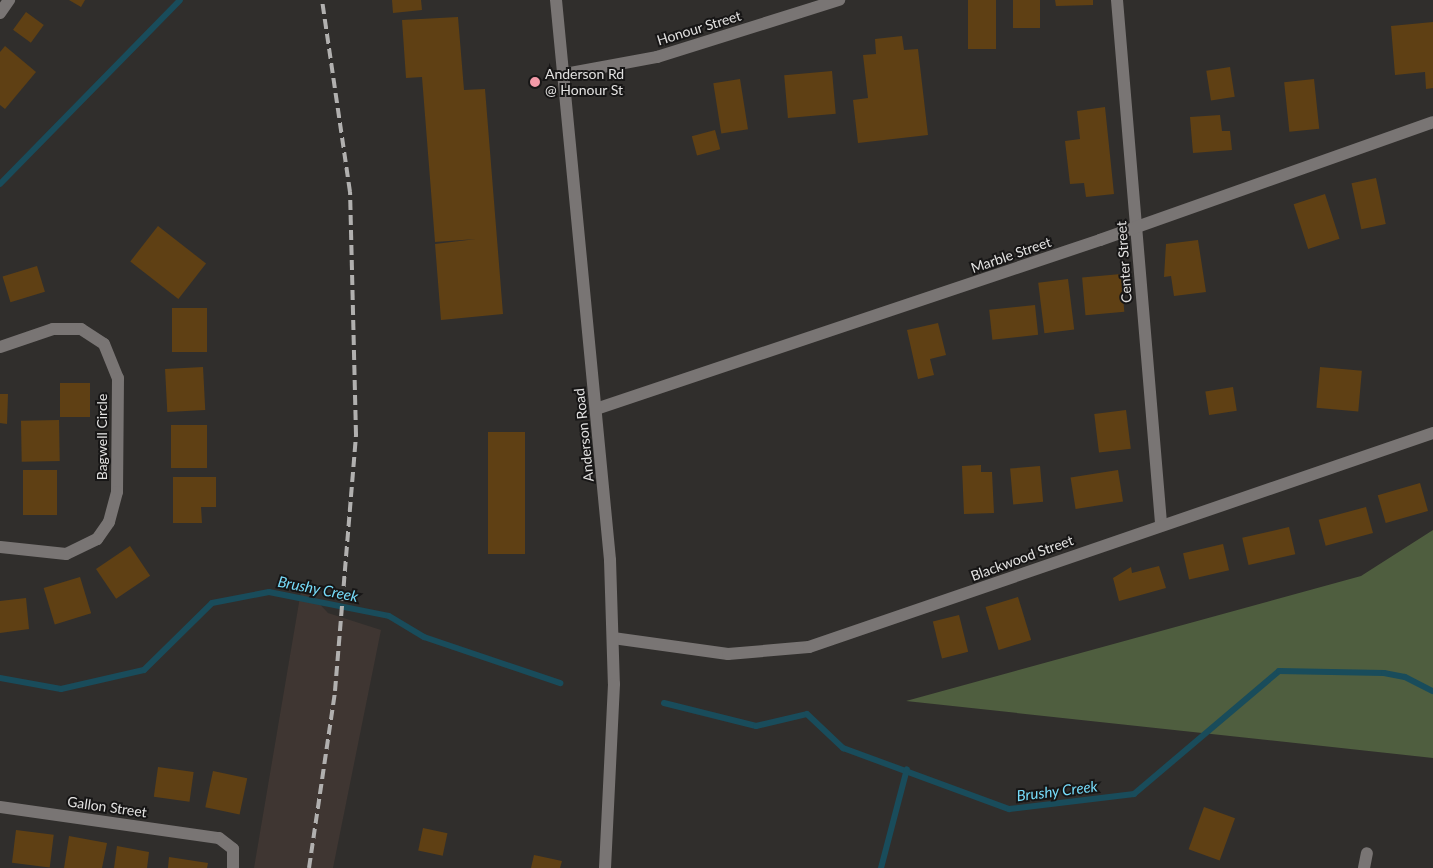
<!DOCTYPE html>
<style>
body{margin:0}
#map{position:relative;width:1433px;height:868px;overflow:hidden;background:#302e2c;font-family:Lato,sans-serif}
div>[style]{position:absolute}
.built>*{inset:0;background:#3f3632}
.green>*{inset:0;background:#4f5e3f}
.stream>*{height:6px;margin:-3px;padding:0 3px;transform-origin:3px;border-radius:3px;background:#194c5b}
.building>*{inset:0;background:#5f4014;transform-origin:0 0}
.street>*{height:12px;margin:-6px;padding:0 6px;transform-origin:6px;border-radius:6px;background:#797574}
.secondary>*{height:12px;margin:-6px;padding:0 6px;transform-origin:6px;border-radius:6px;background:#797574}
.rail>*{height:4px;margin-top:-2px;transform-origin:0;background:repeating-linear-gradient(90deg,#b1b0af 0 10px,transparent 0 15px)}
.dots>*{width:14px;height:14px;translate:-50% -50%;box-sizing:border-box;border:2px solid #171616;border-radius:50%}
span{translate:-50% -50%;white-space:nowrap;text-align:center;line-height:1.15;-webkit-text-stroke:4px #171616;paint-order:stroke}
.street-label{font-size:14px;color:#e3e2e1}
.poi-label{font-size:14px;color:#e3e2e1}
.left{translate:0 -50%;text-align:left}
.water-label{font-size:15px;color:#77dcfa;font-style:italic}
</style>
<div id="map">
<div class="built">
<i style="clip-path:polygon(302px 585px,328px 613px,381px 630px,333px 868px,254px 868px)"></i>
</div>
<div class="green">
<i style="clip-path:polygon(1433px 530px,1433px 758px,906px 701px,1361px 576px)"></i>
</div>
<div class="stream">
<i style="left:0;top:184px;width:257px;rotate:-45.6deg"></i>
<i style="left:0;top:678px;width:62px;rotate:10.2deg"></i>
<i style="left:61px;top:689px;width:85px;rotate:-12.9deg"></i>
<i style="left:144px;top:670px;width:95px;rotate:-44.6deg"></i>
<i style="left:212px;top:603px;width:58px;rotate:-10.9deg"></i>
<i style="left:269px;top:592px;width:122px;rotate:11.3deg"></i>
<i style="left:389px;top:616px;width:41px;rotate:31deg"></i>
<i style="left:424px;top:637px;width:144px;rotate:18.7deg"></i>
<i style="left:664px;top:703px;width:95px;rotate:14deg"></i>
<i style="left:756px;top:726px;width:52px;rotate:-13.2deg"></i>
<i style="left:807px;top:714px;width:50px;rotate:43.4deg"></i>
<i style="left:843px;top:748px;width:177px;rotate:20.2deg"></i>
<i style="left:1009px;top:809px;width:126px;rotate:-6.8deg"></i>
<i style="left:1134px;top:794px;width:190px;rotate:-40.3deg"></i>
<i style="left:1279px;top:671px;width:105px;rotate:1.1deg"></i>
<i style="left:1384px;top:673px;width:21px;rotate:11deg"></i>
<i style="left:1405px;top:677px;width:31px;rotate:27deg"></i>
<i style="left:881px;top:868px;width:102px;rotate:-75.3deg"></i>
</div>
<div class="building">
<i style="clip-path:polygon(69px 0,85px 0,81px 7px)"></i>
<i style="clip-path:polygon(392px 0,421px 0,422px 10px,393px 13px)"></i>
<i style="left:968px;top:0;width:28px;height:49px"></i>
<i style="left:1013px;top:0;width:27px;height:28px"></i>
<i style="clip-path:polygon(1055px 0,1093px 0,1093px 5px,1056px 6px)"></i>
<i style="left:26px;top:12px;width:22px;height:22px;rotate:36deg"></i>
<i style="clip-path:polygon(458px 17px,464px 90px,485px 89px,503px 314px,441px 320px,435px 244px,476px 239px,435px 242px,422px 77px,406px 78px,402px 20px)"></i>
<i style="clip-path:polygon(1433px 22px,1433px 88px,1426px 89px,1425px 72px,1395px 75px,1391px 26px)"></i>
<i style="clip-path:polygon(902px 36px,904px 50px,918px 49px,928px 135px,858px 143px,853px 100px,868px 98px,863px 55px,876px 54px,875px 39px)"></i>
<i style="clip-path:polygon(5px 46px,36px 72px,5px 109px,0 105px,0 52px)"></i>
<i style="left:1230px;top:67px;width:30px;height:24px;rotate:81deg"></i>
<i style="left:832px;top:71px;width:43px;height:48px;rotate:85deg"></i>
<i style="left:740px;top:79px;width:51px;height:27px;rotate:81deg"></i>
<i style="left:1314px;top:79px;width:50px;height:30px;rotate:84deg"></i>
<i style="clip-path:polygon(1105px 107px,1114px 194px,1086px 197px,1084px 183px,1070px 184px,1065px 141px,1080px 139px,1077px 111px)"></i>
<i style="clip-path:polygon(1220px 115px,1222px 131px,1230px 131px,1232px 150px,1193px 153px,1190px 117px)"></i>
<i style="left:715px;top:130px;width:20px;height:24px;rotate:75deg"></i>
<i style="left:1376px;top:178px;width:47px;height:25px;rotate:78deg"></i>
<i style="left:1325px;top:194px;width:47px;height:33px;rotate:72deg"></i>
<i style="left:158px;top:226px;width:61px;height:45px;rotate:38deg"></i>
<i style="clip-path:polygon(1198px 240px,1206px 292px,1174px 296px,1171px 276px,1164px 277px,1166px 244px)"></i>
<i style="left:37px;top:266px;width:27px;height:36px;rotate:73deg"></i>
<i style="left:1121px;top:274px;width:38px;height:39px;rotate:85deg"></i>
<i style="left:1068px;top:279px;width:51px;height:30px;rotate:83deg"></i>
<i style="left:1035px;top:305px;width:30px;height:46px;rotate:84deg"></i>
<i style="left:172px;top:308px;width:35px;height:44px"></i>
<i style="clip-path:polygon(938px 323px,946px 355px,930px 359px,934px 375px,918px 379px,907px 330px)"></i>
<i style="left:203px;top:367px;width:43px;height:38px;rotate:87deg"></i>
<i style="left:1320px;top:367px;width:42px;height:41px;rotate:5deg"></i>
<i style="left:90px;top:383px;width:34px;height:30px;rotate:90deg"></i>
<i style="left:1233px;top:387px;width:24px;height:28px;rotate:81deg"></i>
<i style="clip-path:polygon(0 394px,8px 394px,7px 424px,0 423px)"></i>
<i style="left:1126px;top:410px;width:39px;height:32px;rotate:83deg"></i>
<i style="left:59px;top:420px;width:41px;height:38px;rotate:89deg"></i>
<i style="left:171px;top:425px;width:36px;height:43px"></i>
<i style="left:488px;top:432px;width:37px;height:122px"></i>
<i style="clip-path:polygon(981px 465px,981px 472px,992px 472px,994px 513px,964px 514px,962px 466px)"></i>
<i style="left:1040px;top:466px;width:36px;height:30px;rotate:85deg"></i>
<i style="left:23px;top:470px;width:34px;height:45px"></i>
<i style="left:1118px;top:470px;width:32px;height:48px;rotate:81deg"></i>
<i style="clip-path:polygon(173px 477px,216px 477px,216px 507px,201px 507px,202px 523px,173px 523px)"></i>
<i style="left:1420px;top:483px;width:29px;height:44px;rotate:74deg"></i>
<i style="left:1366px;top:507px;width:27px;height:49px;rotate:75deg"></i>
<i style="left:1289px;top:527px;width:28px;height:48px;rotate:77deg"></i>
<i style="left:1223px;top:544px;width:27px;height:41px;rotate:77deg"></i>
<i style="left:130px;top:546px;width:36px;height:41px;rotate:56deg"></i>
<i style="clip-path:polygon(1159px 566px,1166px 588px,1119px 601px,1113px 578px,1131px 567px,1132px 573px)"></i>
<i style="left:80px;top:577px;width:38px;height:38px;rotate:73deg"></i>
<i style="left:1018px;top:597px;width:45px;height:34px;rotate:73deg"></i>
<i style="clip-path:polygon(26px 598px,29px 629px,0 633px,0 601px)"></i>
<i style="left:959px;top:615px;width:38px;height:27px;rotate:76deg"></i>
<i style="left:158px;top:767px;width:36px;height:30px;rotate:8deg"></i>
<i style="left:213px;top:771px;width:35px;height:37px;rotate:12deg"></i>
<i style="left:1204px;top:807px;width:33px;height:45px;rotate:20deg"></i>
<i style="left:423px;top:828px;width:25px;height:23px;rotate:12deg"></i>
<i style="left:16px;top:830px;width:38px;height:33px;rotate:7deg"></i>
<i style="clip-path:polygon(69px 836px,107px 843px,102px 868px,64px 868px)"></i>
<i style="clip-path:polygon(117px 846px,149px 852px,147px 868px,114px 868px)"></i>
<i style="clip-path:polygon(534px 855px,562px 861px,560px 868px,531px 868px)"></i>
<i style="clip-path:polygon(169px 857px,208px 863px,207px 868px,168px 868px)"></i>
</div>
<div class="street">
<i style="left:1117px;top:0;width:525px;rotate:85.19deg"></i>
<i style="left:0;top:13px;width:16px;rotate:-55deg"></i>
<i style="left:565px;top:74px;width:94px;rotate:-10.5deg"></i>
<i style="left:657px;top:57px;width:191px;rotate:-17.4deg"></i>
<i style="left:0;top:347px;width:56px;rotate:-18.8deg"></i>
<i style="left:53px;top:329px;width:28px"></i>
<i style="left:81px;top:329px;width:27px;rotate:33deg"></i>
<i style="left:104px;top:344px;width:37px;rotate:68deg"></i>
<i style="left:118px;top:378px;width:114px;rotate:90.5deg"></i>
<i style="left:117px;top:492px;width:31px;rotate:105deg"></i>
<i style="left:109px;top:522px;width:21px;rotate:125deg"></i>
<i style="left:97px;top:539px;width:34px;rotate:154deg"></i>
<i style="left:66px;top:554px;width:66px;rotate:-173.9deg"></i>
<i style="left:596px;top:409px;width:532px;rotate:-18.54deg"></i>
<i style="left:1100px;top:240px;width:353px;rotate:-19.5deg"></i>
<i style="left:613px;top:638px;width:116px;rotate:7.9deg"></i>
<i style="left:728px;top:654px;width:81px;rotate:-4.9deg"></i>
<i style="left:809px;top:647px;width:660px;rotate:-18.93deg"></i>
<i style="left:0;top:807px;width:221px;rotate:8.1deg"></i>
<i style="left:219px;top:838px;width:18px;rotate:38deg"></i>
<i style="left:233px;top:849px;width:19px;rotate:90deg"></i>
<i style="left:1364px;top:868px;width:15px;rotate:-79deg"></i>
</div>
<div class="secondary">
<i style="left:556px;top:0;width:563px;rotate:84.49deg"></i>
<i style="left:610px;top:560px;width:124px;rotate:88.2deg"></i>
<i style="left:614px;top:684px;width:184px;rotate:92.8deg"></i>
</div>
<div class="rail">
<i style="left:309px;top:868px;width:179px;rotate:-81.6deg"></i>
<i style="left:335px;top:691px;width:257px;rotate:-85.3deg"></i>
<i style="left:356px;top:435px;width:243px;rotate:-91.4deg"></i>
<i style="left:350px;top:192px;width:194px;rotate:-98.3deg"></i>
</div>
<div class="dots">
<i style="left:535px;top:82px;background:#f39aa8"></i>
</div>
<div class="street-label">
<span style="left:699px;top:28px;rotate:-17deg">Honour Street</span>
<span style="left:1011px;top:255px;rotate:-19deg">Marble Street</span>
<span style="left:1124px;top:262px;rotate:-94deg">Center Street</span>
<span style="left:584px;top:435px;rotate:-96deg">Anderson Road</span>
<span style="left:102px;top:437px;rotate:-90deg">Bagwell Circle</span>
<span style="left:1022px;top:558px;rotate:-20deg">Blackwood Street</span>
<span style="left:107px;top:807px;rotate:8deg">Gallon Street</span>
</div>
<div class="poi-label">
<span class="left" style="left:545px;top:82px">Anderson Rd<br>@ Honour St</span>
</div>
<div class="water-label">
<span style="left:318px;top:589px;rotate:11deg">Brushy Creek</span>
<span style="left:1057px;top:791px;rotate:-7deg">Brushy Creek</span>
</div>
</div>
